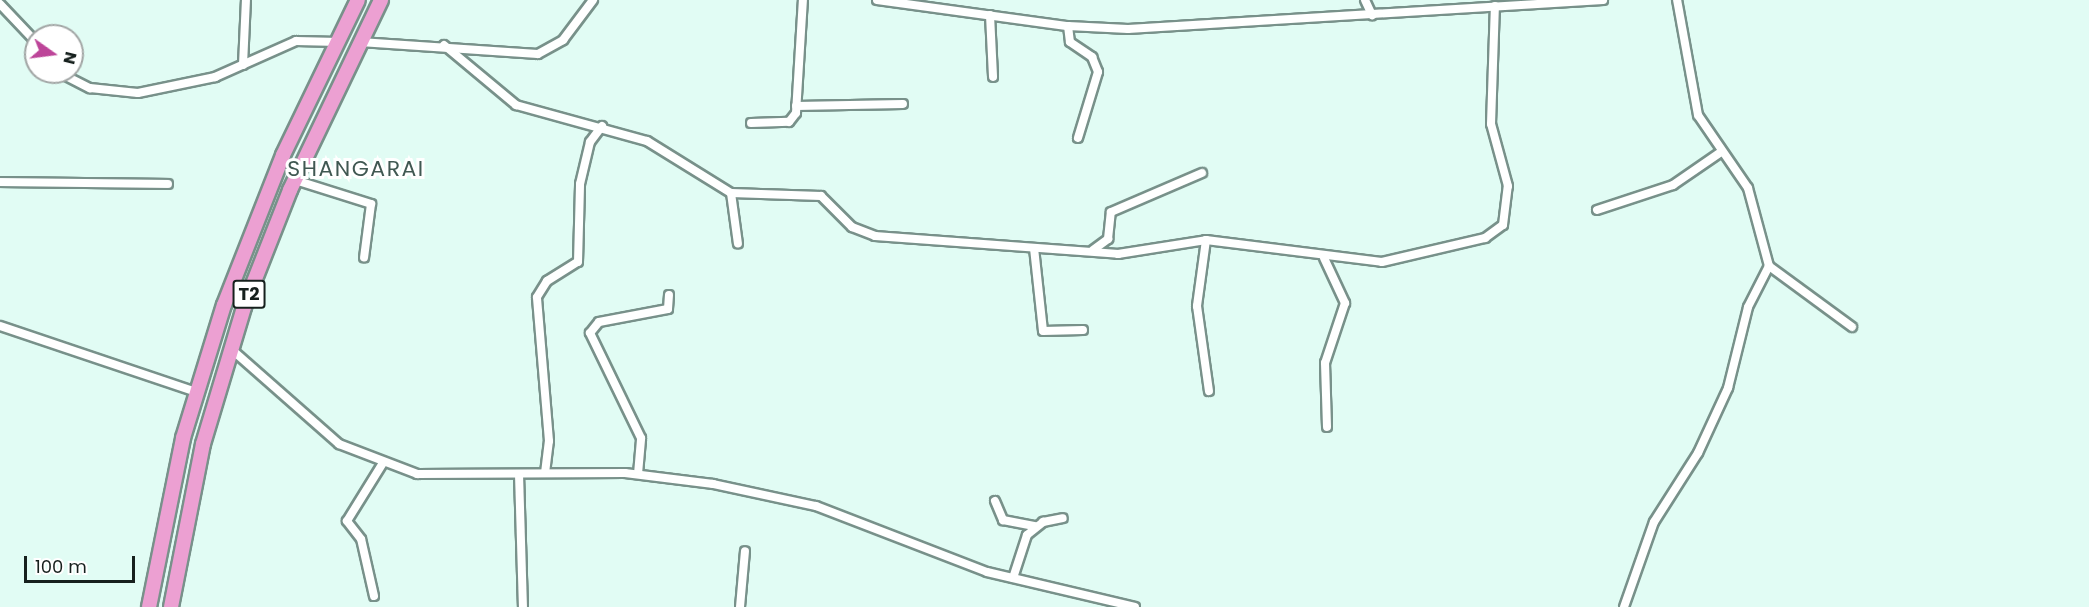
<!DOCTYPE html>
<style>
body{margin:0}
#map{position:relative;width:2089px;height:607px;overflow:hidden;background:#e1fcf4;font-family:Poppins,sans-serif}
div>[style]{position:absolute}
.roads{filter:drop-shadow(2px 0 #78918a) drop-shadow(-2px 0 #78918a) drop-shadow(0 2px #78918a) drop-shadow(0 -2px #78918a)}
.minor>*{height:8px;margin:-4px;padding:0 4px;transform-origin:4px;border-radius:4px;background:#fff}
.trunk>*{height:14px;margin:-7px;padding:0 7px;transform-origin:7px;border-radius:7px;background:#eca0d2}
span{translate:-50% -50%;white-space:nowrap;text-align:center;line-height:1.15;-webkit-text-stroke:6px #fff;paint-order:stroke}
.shield-label span{padding:2px 4px;background:#fff;border:2px solid;border-radius:4px;-webkit-text-stroke-width:0}
.shield-label{font-size:18px;color:#16201d;font-weight:700}
.quarter-label{font-size:22px;color:#405852;letter-spacing:1.5px}
.north{position:absolute;left:24px;top:24px;width:60px;height:60px;box-sizing:border-box;background:#fff;border:2px solid #a2a6a5;border-radius:50%;rotate:104deg;font-size:16px;font-weight:700;line-height:24px;text-align:center;color:#16201d}
.north::after{content:'';display:block;margin:auto;width:21px;height:27px;background:#bd4599;clip-path:polygon(50% 0,100% 100%,50% 72%,0 100%)}
.scale{position:absolute;left:24px;top:556px;width:111px;height:27px;box-sizing:border-box;border:3px solid #16201d;border-top:0;padding-left:8px;font-size:18px;line-height:21px;white-space:nowrap;color:#16201d;-webkit-text-stroke:4px #fff;paint-order:stroke}
</style>
<div id="map">
<div class="roads">
<div class="minor">
<i style="left:877px;top:0;width:193px;rotate:7.8deg"></i>
<i style="left:1068px;top:26px;width:60px;rotate:2.9deg"></i>
<i style="left:1128px;top:29px;width:476px;rotate:-3.5deg"></i>
<i style="left:1365px;top:0;width:17px;rotate:65deg"></i>
<i style="left:0;top:4px;width:52px;rotate:46.5deg"></i>
<i style="left:990px;top:15px;width:62px;rotate:87.2deg"></i>
<i style="left:1068px;top:26px;width:16px;rotate:83deg"></i>
<i style="left:1070px;top:42px;width:27px;rotate:34deg"></i>
<i style="left:1092px;top:57px;width:16px;rotate:68deg"></i>
<i style="left:1098px;top:72px;width:69px;rotate:106.9deg"></i>
<i style="left:360px;top:42px;width:178px;rotate:3.9deg"></i>
<i style="left:538px;top:54px;width:29px;rotate:-29deg"></i>
<i style="left:563px;top:40px;width:50px;rotate:-53.1deg"></i>
<i style="left:444px;top:45px;width:94px;rotate:39.8deg"></i>
<i style="left:516px;top:105px;width:136px;rotate:15.4deg"></i>
<i style="left:647px;top:141px;width:99px;rotate:31.8deg"></i>
<i style="left:731px;top:193px;width:90px;rotate:1.9deg"></i>
<i style="left:821px;top:196px;width:44px;rotate:45deg"></i>
<i style="left:852px;top:227px;width:25px;rotate:21deg"></i>
<i style="left:875px;top:236px;width:244px;rotate:4.2deg"></i>
<i style="left:1118px;top:254px;width:89px;rotate:-9deg"></i>
<i style="left:1206px;top:240px;width:177px;rotate:7.1deg"></i>
<i style="left:1382px;top:262px;width:106px;rotate:-13.1deg"></i>
<i style="left:1485px;top:238px;width:22px;rotate:-36deg"></i>
<i style="left:1503px;top:225px;width:39px;rotate:-83deg"></i>
<i style="left:1508px;top:186px;width:64px;rotate:-105.3deg"></i>
<i style="left:1491px;top:124px;width:118px;rotate:-88.1deg"></i>
<i style="left:243px;top:65px;width:65px;rotate:-87.4deg"></i>
<i style="left:58px;top:72px;width:36px;rotate:27deg"></i>
<i style="left:90px;top:88px;width:48px;rotate:5.9deg"></i>
<i style="left:138px;top:93px;width:79px;rotate:-11.7deg"></i>
<i style="left:215px;top:77px;width:89px;rotate:-24deg"></i>
<i style="left:296px;top:41px;width:43px;rotate:1.3deg"></i>
<i style="left:796px;top:106px;width:107px;rotate:-1.1deg"></i>
<i style="left:751px;top:123px;width:38px;rotate:-2deg"></i>
<i style="left:789px;top:122px;width:11px;rotate:-52deg"></i>
<i style="left:796px;top:113px;width:113px;rotate:-86.5deg"></i>
<i style="left:295px;top:180px;width:80px;rotate:17.5deg"></i>
<i style="left:371px;top:204px;width:54px;rotate:97.4deg"></i>
<i style="left:0;top:182px;width:168px;rotate:0.7deg"></i>
<i style="left:731px;top:193px;width:51px;rotate:82.2deg"></i>
<i style="left:1597px;top:210px;width:80px;rotate:-18.2deg"></i>
<i style="left:1673px;top:185px;width:58px;rotate:-34.5deg"></i>
<i style="left:1206px;top:240px;width:67px;rotate:97.8deg"></i>
<i style="left:1197px;top:306px;width:86px;rotate:82deg"></i>
<i style="left:1034px;top:248px;width:83px;rotate:83.8deg"></i>
<i style="left:1043px;top:331px;width:40px;rotate:-1.4deg"></i>
<i style="left:1093px;top:250px;width:19px;rotate:-36deg"></i>
<i style="left:1108px;top:239px;width:27px;rotate:-84deg"></i>
<i style="left:1111px;top:212px;width:99px;rotate:-23.2deg"></i>
<i style="left:1324px;top:258px;width:50px;rotate:65deg"></i>
<i style="left:1345px;top:303px;width:63px;rotate:108.4deg"></i>
<i style="left:1325px;top:363px;width:64px;rotate:88.2deg"></i>
<i style="left:1769px;top:266px;width:103px;rotate:36.3deg"></i>
<i style="left:0;top:326px;width:207px;rotate:18.6deg"></i>
<i style="left:231px;top:349px;width:144px;rotate:41.3deg"></i>
<i style="left:339px;top:444px;width:84px;rotate:21deg"></i>
<i style="left:417px;top:474px;width:208px;rotate:-0.3deg"></i>
<i style="left:625px;top:473px;width:89px;rotate:7.1deg"></i>
<i style="left:713px;top:484px;width:105px;rotate:12.1deg"></i>
<i style="left:816px;top:506px;width:183px;rotate:21.1deg"></i>
<i style="left:987px;top:572px;width:152px;rotate:13.3deg"></i>
<i style="left:545px;top:473px;width:32px;rotate:-83deg"></i>
<i style="left:549px;top:441px;width:144px;rotate:-94.8deg"></i>
<i style="left:537px;top:297px;width:19px;rotate:-58deg"></i>
<i style="left:547px;top:281px;width:36px;rotate:-32deg"></i>
<i style="left:578px;top:262px;width:78px;rotate:-88.5deg"></i>
<i style="left:580px;top:184px;width:43px;rotate:-76.6deg"></i>
<i style="left:590px;top:142px;width:20px;rotate:-53deg"></i>
<i style="left:519px;top:474px;width:133px;rotate:88.3deg"></i>
<i style="left:638px;top:474px;width:36px;rotate:-85deg"></i>
<i style="left:641px;top:438px;width:117px;rotate:-115.9deg"></i>
<i style="left:590px;top:333px;width:14px;rotate:-51deg"></i>
<i style="left:599px;top:322px;width:70px;rotate:-10.7deg"></i>
<i style="left:668px;top:309px;width:14px;rotate:-86deg"></i>
<i style="left:995px;top:501px;width:21px;rotate:67deg"></i>
<i style="left:1003px;top:520px;width:33px;rotate:11deg"></i>
<i style="left:1013px;top:578px;width:45px;rotate:-72deg"></i>
<i style="left:1027px;top:535px;width:21px;rotate:-39deg"></i>
<i style="left:1043px;top:522px;width:20px;rotate:-11deg"></i>
<i style="left:374px;top:596px;width:58px;rotate:-102.8deg"></i>
<i style="left:361px;top:539px;width:23px;rotate:-128deg"></i>
<i style="left:347px;top:521px;width:68px;rotate:-58.2deg"></i>
<i style="left:740px;top:607px;width:56px;rotate:-84.9deg"></i>
<i style="left:1624px;top:607px;width:90px;rotate:-70.6deg"></i>
<i style="left:1654px;top:522px;width:82px;rotate:-57.5deg"></i>
<i style="left:1698px;top:453px;width:72px;rotate:-65.2deg"></i>
<i style="left:1728px;top:388px;width:83px;rotate:-76.1deg"></i>
<i style="left:1748px;top:307px;width:46px;rotate:-62.9deg"></i>
<i style="left:1769px;top:266px;width:81px;rotate:-105.1deg"></i>
<i style="left:1748px;top:188px;width:88px;rotate:-124.4deg"></i>
<i style="left:1698px;top:115px;width:117px;rotate:-100.3deg"></i>
</div>
<div class="trunk">
<i style="left:149px;top:607px;width:172px;rotate:-78.6deg"></i>
<i style="left:183px;top:438px;width:139px;rotate:-72.9deg"></i>
<i style="left:224px;top:305px;width:161px;rotate:-68.5deg"></i>
<i style="left:283px;top:155px;width:172px;rotate:-64.2deg"></i>
<i style="left:171px;top:607px;width:166px;rotate:-78.9deg"></i>
<i style="left:203px;top:444px;width:143px;rotate:-73.3deg"></i>
<i style="left:244px;top:307px;width:126px;rotate:-68.5deg"></i>
<i style="left:290px;top:190px;width:211px;rotate:-64.4deg"></i>
</div>
</div>
<div class="shield-label">
<span style="left:249px;top:294px">T2</span>
</div>
<div class="quarter-label">
<span style="left:356px;top:169px">SHANGARAI</span>
</div>
<div class="north">N</div>
<div class="scale">100 m</div>
</div>
